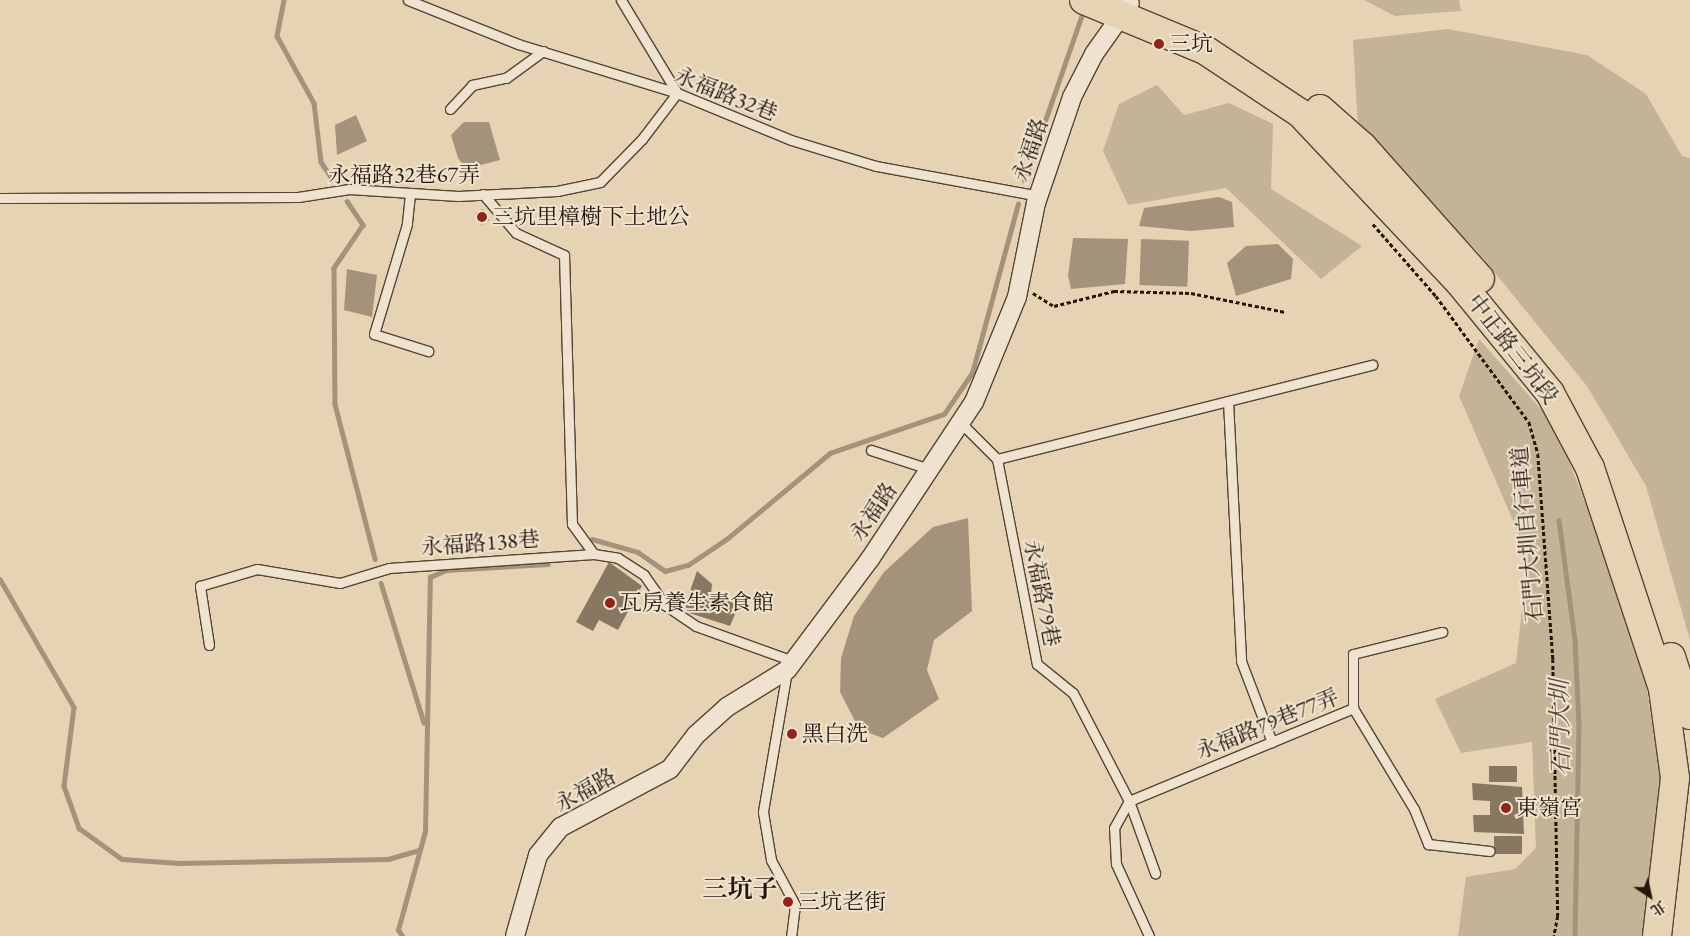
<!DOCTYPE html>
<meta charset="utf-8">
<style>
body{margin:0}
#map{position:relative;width:1690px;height:936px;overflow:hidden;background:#e6d3b4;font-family:"EB Garamond","Noto Serif TC",serif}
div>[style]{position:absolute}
.green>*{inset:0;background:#c5b397}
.water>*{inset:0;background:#a4937a;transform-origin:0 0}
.stream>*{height:4.5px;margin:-2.25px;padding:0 2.25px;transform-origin:2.25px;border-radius:2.25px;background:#a4937a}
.building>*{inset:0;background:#887862;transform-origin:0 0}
.path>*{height:2.5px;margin-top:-1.25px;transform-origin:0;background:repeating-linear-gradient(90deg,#23160a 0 4px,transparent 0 6.5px)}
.roads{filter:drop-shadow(1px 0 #544534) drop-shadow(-1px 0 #544534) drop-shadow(0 1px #544534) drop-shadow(0 -1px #544534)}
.service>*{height:9px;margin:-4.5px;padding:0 4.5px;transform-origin:4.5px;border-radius:4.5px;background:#efe2ce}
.minor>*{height:18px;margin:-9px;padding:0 9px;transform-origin:9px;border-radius:9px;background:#efe2ce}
.primary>*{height:28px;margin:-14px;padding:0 14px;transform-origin:14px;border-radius:14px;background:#e6d3b4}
.dots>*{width:14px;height:14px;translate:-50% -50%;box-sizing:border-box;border:2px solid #efe2ce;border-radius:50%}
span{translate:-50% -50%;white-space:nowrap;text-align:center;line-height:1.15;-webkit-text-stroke:4px #efe2ce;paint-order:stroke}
.poi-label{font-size:22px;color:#23160a}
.left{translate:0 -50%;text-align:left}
.street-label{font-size:22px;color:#23160a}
.water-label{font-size:24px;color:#574837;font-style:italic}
.quarter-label{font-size:25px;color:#23160a;font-weight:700}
.north{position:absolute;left:1625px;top:871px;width:50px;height:50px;-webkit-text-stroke:4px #efe2ce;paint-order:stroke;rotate:146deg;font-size:14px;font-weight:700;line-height:20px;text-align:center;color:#23160a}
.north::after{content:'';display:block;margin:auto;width:18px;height:22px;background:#23160a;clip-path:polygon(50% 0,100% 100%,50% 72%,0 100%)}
</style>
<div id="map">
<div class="green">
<i style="clip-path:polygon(1364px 0,1459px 0,1461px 11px,1395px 16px)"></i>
<i style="clip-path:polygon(1448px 29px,1587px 55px,1646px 94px,1682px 156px,1690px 158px,1690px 640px,1646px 486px,1587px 386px,1478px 252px,1358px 128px,1353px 40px)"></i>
<i style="clip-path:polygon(1157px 85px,1184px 115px,1229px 103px,1273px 124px,1271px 189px,1362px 246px,1321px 279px,1226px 188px,1128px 205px,1103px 151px,1119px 104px)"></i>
<i style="clip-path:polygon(1479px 339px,1555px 425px,1640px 644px,1660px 777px,1645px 936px,1458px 936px,1466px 877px,1515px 869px,1536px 848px,1532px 742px,1461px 753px,1435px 699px,1516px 663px,1528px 555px,1459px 396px)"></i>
</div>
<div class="water">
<i style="clip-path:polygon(356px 115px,367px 141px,337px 155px,335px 125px)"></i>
<i style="clip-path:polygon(464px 122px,489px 122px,500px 160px,466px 169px,458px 158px,451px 135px)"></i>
<i style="clip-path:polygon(1219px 197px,1232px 202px,1234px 227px,1191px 231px,1139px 226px,1144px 208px)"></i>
<i style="clip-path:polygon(1073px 238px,1128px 239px,1125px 284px,1071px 289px,1068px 276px)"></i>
<i style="left:1141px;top:239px;width:48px;height:46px;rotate:2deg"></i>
<i style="clip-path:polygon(1278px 244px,1293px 259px,1291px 279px,1236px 296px,1227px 263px,1246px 246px)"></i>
<i style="clip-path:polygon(347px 269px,377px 275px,372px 317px,344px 310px)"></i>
<i style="clip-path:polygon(968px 518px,972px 611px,934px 640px,927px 670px,939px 699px,883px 738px,869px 733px,855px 721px,840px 692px,841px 658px,854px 616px,884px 572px,933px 527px)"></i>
</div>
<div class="stream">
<i style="left:284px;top:0;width:37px;rotate:101deg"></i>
<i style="left:277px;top:36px;width:77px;rotate:61.1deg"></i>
<i style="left:314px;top:103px;width:59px;rotate:83.2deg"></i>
<i style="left:321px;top:162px;width:22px;rotate:56deg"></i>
<i style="left:1024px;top:181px;width:177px;rotate:-70.8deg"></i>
<i style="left:347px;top:201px;width:29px;rotate:56deg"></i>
<i style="left:363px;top:225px;width:52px;rotate:124deg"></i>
<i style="left:334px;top:268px;width:136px;rotate:89.6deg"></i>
<i style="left:335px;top:404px;width:160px;rotate:75.5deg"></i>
<i style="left:1559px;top:520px;width:121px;rotate:82.4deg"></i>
<i style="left:1575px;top:640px;width:86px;rotate:87.3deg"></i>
<i style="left:1579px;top:726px;width:210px;rotate:91.1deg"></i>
<i style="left:592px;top:539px;width:48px;rotate:15.8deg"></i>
<i style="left:638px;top:552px;width:33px;rotate:35deg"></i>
<i style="left:665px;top:571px;width:24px;rotate:-15deg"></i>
<i style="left:688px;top:565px;width:48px;rotate:-34deg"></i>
<i style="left:728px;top:538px;width:133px;rotate:-39.8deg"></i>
<i style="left:830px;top:453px;width:120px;rotate:-18.9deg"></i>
<i style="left:944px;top:414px;width:50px;rotate:-55.7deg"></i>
<i style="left:972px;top:373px;width:175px;rotate:-74.8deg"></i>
<i style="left:0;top:579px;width:148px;rotate:60deg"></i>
<i style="left:74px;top:707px;width:80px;rotate:97.2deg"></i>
<i style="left:64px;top:786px;width:45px;rotate:70.3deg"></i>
<i style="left:79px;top:828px;width:53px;rotate:35.8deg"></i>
<i style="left:122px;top:859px;width:57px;rotate:4deg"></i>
<i style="left:179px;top:863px;width:209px;rotate:-1.1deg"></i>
<i style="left:388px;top:859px;width:33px;rotate:-16deg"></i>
<i style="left:381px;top:583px;width:146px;rotate:72.9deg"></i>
<i style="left:402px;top:936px;width:7px;rotate:-124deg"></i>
<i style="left:398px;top:930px;width:103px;rotate:-74.7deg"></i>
<i style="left:425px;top:831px;width:254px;rotate:-88.9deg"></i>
<i style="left:430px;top:577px;width:17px;rotate:-24deg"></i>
<i style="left:446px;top:570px;width:102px;rotate:-3.4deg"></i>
</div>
<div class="building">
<i style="left:483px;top:209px;width:13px;height:9px;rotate:61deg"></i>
<i style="clip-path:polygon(609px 562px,642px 586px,618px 630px,599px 620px,593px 631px,576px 622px)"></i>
<i style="clip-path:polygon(697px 571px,712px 584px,711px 594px,739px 605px,730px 626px,683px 611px)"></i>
<i style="left:1489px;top:766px;width:28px;height:16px"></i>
<i style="clip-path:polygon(1472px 783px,1522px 787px,1524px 834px,1474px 832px,1473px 815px,1490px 815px,1490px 801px,1473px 800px)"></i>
<i style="left:1494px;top:836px;width:28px;height:18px"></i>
</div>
<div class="path">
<i style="left:1373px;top:224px;width:96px;rotate:48.8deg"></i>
<i style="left:1436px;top:296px;width:157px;rotate:53.6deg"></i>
<i style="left:1529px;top:422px;width:33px;rotate:74deg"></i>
<i style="left:1538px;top:454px;width:206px;rotate:85.8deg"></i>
<i style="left:1553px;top:659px;width:257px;rotate:88.9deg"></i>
<i style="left:1558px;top:916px;width:20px;rotate:101deg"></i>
<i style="left:1033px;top:293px;width:25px;rotate:32deg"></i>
<i style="left:1054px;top:306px;width:62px;rotate:-14deg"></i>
<i style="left:1114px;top:291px;width:77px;rotate:1.5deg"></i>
<i style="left:1191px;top:293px;width:96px;rotate:11.4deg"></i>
</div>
<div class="roads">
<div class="service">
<i style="left:408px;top:0;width:118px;rotate:21.8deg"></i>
<i style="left:518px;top:44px;width:166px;rotate:17.1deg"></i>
<i style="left:677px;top:93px;width:123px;rotate:22.4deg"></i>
<i style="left:791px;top:140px;width:89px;rotate:17deg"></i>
<i style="left:876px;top:166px;width:166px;rotate:10.4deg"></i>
<i style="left:621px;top:0;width:109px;rotate:58.9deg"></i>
<i style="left:450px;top:109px;width:33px;rotate:-47deg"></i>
<i style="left:472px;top:85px;width:35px;rotate:-12deg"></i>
<i style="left:506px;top:78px;width:46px;rotate:-36.1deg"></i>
<i style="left:410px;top:194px;width:30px;rotate:96deg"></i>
<i style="left:407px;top:224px;width:115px;rotate:106.7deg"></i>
<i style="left:374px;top:334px;width:57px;rotate:17.5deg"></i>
<i style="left:483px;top:194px;width:51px;rotate:49.8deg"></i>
<i style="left:516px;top:233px;width:53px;rotate:24.6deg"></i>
<i style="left:564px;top:255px;width:269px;rotate:88.3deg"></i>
<i style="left:572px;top:524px;width:37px;rotate:54deg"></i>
<i style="left:0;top:198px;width:298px;rotate:-0.2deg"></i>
<i style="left:298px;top:197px;width:52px;rotate:-8.9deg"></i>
<i style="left:349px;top:189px;width:109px;rotate:3.7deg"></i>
<i style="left:458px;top:196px;width:99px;rotate:-2.9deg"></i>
<i style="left:557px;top:191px;width:44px;rotate:-11.8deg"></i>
<i style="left:600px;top:182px;width:60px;rotate:-45.7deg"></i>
<i style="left:642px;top:139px;width:58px;rotate:-52.7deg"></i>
<i style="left:1228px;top:401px;width:260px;rotate:87.1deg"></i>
<i style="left:1241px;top:661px;width:87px;rotate:69.1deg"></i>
<i style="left:960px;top:422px;width:52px;rotate:45deg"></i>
<i style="left:997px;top:459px;width:209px;rotate:79deg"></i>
<i style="left:1037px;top:664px;width:46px;rotate:38.9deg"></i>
<i style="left:1073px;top:693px;width:122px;rotate:62.6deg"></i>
<i style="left:1129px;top:801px;width:77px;rotate:70.1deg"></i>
<i style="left:871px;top:450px;width:61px;rotate:18.1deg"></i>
<i style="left:997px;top:459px;width:387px;rotate:-14.1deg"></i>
<i style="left:209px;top:645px;width:60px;rotate:-98.7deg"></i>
<i style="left:200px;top:586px;width:59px;rotate:-16.6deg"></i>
<i style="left:257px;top:569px;width:84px;rotate:9.6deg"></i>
<i style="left:340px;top:583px;width:51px;rotate:-17deg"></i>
<i style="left:389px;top:568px;width:205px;rotate:-3.9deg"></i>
<i style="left:594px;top:554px;width:24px;rotate:9deg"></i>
<i style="left:618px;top:558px;width:31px;rotate:33deg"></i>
<i style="left:644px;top:575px;width:37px;rotate:55deg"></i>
<i style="left:665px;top:605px;width:37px;rotate:34deg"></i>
<i style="left:696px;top:626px;width:103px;rotate:19.8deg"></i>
<i style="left:787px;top:671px;width:143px;rotate:99.7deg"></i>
<i style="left:763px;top:812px;width:49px;rotate:80.5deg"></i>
<i style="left:771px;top:860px;width:51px;rotate:61.9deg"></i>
<i style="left:795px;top:905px;width:31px;rotate:97deg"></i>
<i style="left:1353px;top:708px;width:54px;rotate:-90deg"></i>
<i style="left:1353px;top:654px;width:92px;rotate:-13.9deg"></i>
<i style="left:1149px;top:936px;width:79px;rotate:-114.6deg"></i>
<i style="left:1116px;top:864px;width:36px;rotate:-93deg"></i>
<i style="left:1114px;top:828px;width:31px;rotate:-61deg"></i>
<i style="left:1129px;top:801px;width:243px;rotate:-22.5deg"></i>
<i style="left:1353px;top:708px;width:118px;rotate:58.9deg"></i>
<i style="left:1414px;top:809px;width:38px;rotate:68deg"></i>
<i style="left:1428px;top:844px;width:62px;rotate:6.4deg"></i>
</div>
<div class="minor">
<i style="left:515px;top:936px;width:84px;rotate:-74.1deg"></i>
<i style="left:538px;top:855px;width:36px;rotate:-51deg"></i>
<i style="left:561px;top:827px;width:123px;rotate:-28deg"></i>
<i style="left:670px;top:769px;width:43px;rotate:-52.6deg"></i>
<i style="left:696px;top:735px;width:42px;rotate:-42.1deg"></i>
<i style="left:727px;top:707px;width:70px;rotate:-31.7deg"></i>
<i style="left:787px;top:670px;width:139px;rotate:-53.2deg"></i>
<i style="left:870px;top:559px;width:188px;rotate:-56.5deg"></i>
<i style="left:974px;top:402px;width:113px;rotate:-67.7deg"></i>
<i style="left:1017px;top:297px;width:96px;rotate:-78.6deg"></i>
<i style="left:1036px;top:203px;width:112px;rotate:-71.2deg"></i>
<i style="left:1072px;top:97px;width:48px;rotate:-62.9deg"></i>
<i style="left:1094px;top:54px;width:62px;rotate:-54.8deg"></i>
</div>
<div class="primary">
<i style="left:1084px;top:0;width:131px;rotate:22.5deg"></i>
<i style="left:1205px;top:50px;width:114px;rotate:33.6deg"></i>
<i style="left:1300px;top:113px;width:233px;rotate:46.7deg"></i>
<i style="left:1460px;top:283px;width:142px;rotate:50.7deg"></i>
<i style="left:1550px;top:393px;width:85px;rotate:61.9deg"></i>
<i style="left:1590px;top:468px;width:233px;rotate:71.7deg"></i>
<i style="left:1663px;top:689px;width:90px;rotate:82.3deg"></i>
<i style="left:1675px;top:778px;width:159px;rotate:96.5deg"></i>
<i style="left:1320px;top:109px;width:57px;rotate:41.5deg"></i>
<i style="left:1363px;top:147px;width:176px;rotate:48.4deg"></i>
<i style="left:1671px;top:657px;width:61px;rotate:71.9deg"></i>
</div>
</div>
<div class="dots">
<i style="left:1159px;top:44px;background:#8f2418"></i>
<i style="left:482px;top:217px;background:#8f2418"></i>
<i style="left:610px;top:603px;background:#8f2418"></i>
<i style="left:792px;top:734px;background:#8f2418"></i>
<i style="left:1506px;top:808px;background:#8f2418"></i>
<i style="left:788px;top:902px;background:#8f2418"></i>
</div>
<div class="poi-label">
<span class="left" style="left:1169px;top:44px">三坑</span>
<span class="left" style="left:492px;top:217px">三坑里樟樹下土地公</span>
<span class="left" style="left:620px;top:603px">瓦房養生素食館</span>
<span class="left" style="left:802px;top:734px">黑白洗</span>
<span class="left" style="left:1516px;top:808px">東嶺宮</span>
<span class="left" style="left:798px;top:902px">三坑老街</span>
</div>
<div class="street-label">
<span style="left:726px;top:94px;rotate:22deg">永福路32巷</span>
<span style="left:1030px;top:150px;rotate:-71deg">永福路</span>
<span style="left:404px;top:175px">永福路32巷67弄</span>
<span style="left:1513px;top:349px;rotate:52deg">中正路三坑段</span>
<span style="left:873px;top:512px;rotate:-56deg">永福路</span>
<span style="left:1527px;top:534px;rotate:-95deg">石門大圳自行車道</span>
<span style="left:480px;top:543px;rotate:-4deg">永福路138巷</span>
<span style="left:1042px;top:593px;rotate:79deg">永福路79巷</span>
<span style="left:1267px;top:724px;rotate:-22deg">永福路79巷77弄</span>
<span style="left:585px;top:790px;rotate:-29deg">永福路</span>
</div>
<div class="water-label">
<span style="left:1560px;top:728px;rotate:-91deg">石門大圳</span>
</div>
<div class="quarter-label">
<span style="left:740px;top:888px">三坑子</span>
</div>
<div class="north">北</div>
</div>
